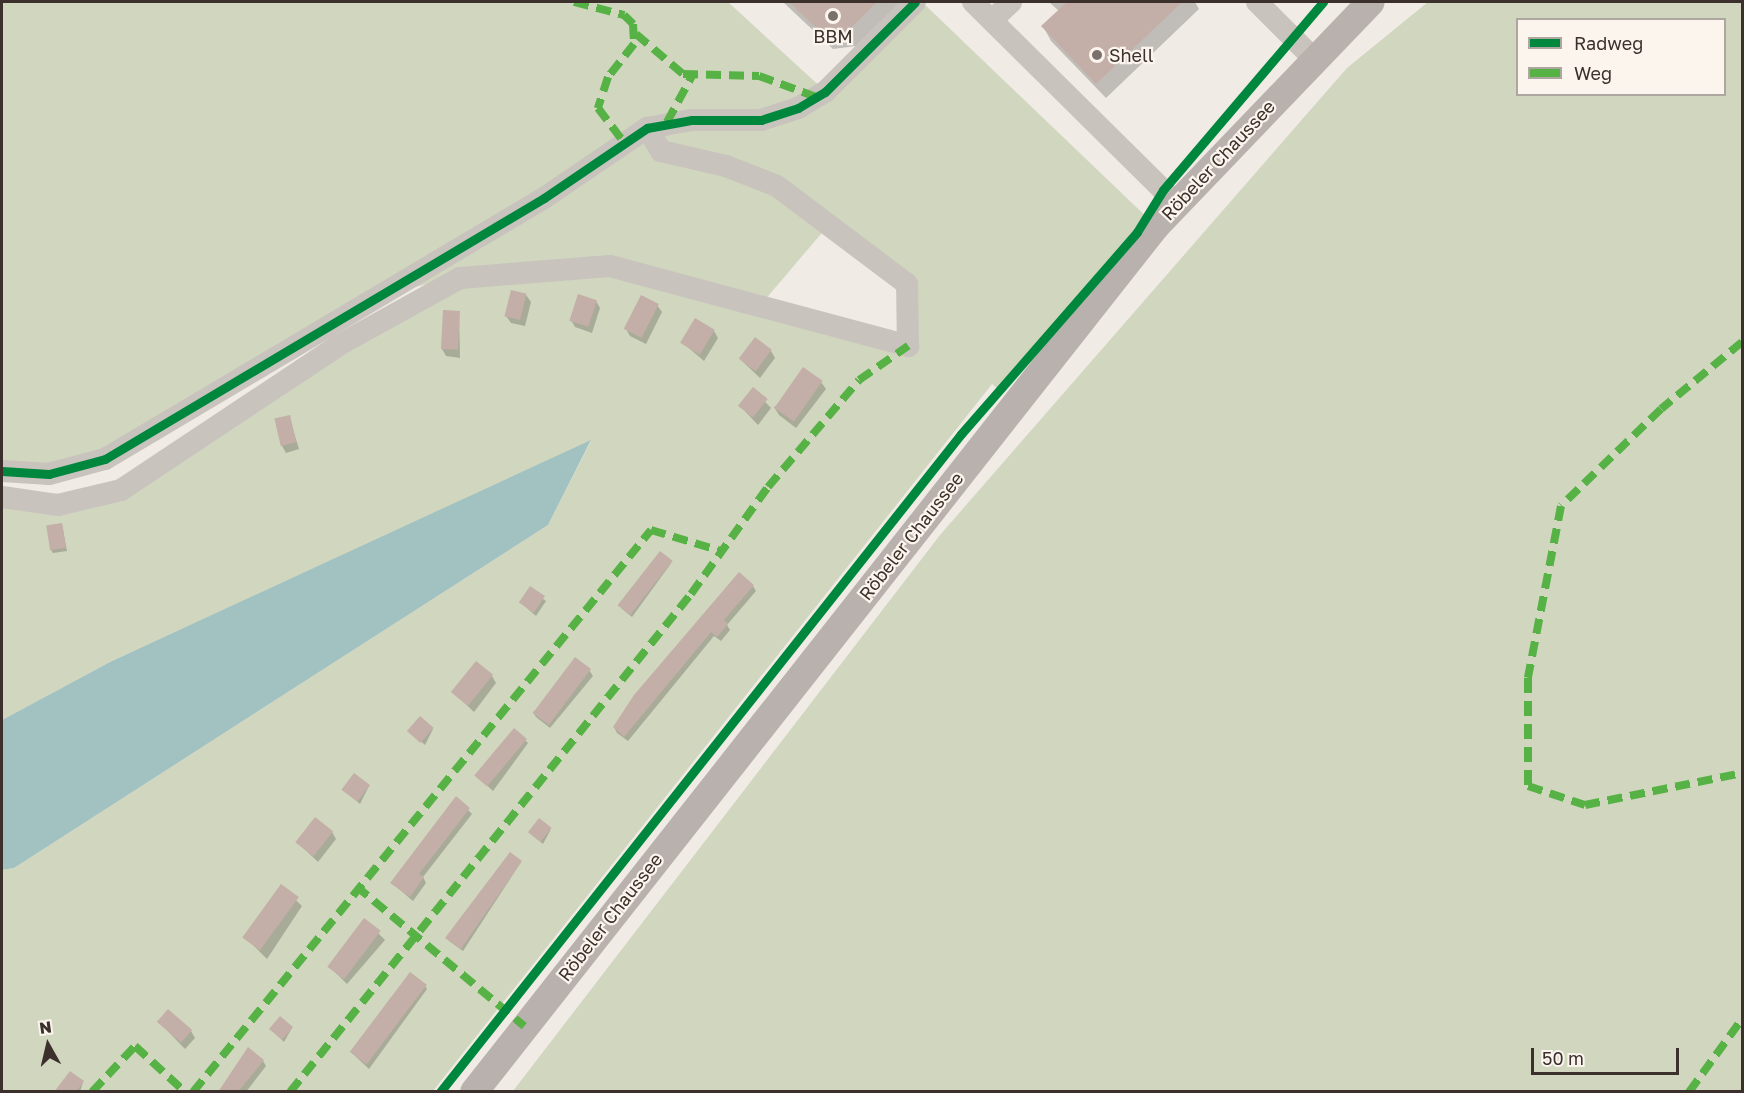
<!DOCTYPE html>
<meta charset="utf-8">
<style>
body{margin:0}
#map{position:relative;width:1744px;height:1093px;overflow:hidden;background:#f0ebe5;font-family:"Golos Text",sans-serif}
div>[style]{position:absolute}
.green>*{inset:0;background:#d1d6bf}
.water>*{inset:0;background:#a1c2c1}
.shadow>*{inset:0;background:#0003}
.building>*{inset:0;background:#c3afa7;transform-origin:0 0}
.minor>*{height:22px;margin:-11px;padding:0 11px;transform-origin:11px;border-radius:11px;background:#c9c3be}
.major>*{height:28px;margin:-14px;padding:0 14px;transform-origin:14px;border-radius:14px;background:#b8b1ad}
.quiet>*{height:8px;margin-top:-4px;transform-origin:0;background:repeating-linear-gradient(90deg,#57b246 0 15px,transparent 0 23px)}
.cycleway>*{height:9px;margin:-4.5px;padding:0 4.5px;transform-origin:4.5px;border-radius:4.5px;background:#00873e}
.dots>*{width:16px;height:16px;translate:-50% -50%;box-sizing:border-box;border:3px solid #fbf5ee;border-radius:50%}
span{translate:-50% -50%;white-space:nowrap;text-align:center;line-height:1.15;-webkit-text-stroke:4.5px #fbf5ee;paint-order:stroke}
.poi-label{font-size:18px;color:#3b302b}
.left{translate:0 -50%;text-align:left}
.street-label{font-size:18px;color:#3b302b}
.frame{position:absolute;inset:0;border:3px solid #3b302b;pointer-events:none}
.legend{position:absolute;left:1516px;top:18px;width:210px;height:78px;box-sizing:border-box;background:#fbf5ee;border:2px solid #aea6a0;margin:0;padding:8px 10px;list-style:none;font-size:18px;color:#3b302b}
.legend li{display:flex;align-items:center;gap:12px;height:30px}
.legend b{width:30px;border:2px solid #aea6a0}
.north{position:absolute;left:18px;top:1015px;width:60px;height:60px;-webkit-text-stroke:4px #fbf5ee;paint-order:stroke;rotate:352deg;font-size:16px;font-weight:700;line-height:24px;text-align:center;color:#3b302b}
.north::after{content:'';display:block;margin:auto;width:21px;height:27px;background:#3b302b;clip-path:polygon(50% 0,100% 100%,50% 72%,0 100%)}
.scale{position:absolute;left:1531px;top:1048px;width:148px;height:27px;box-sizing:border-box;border:3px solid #3b302b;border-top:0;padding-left:8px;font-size:18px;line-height:21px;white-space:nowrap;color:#3b302b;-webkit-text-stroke:4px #fbf5ee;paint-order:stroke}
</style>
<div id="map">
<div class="green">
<i style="clip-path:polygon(evenodd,2px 2px,728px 2px,825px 91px,922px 2px,1156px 226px,1137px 232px,999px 390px,992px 384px,433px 1091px,2px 1091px,2px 870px,14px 868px,548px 525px,591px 441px,110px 662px,2px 720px,2px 497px,121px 490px,457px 278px,377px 295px,105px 459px,2px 471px,2px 2px,826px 228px,907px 284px,908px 346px,758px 308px,826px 228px)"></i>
<i style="clip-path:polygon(evenodd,1428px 2px,1742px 2px,1742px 1091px,513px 1091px,940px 535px,1347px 68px,1428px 2px,1518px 20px,1724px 20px,1724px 94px,1518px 94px,1518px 20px)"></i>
</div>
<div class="water">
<i style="clip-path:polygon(591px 440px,548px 525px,14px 868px,2px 870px,2px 720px,110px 662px)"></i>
</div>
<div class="shadow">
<i style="clip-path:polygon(783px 2px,901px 2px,856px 46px,833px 49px)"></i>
<i style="clip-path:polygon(1049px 2px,1195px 2px,1199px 9px,1106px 98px,1051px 41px,1043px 26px,1059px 11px)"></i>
<i style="clip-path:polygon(526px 295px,531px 302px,525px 326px,511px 323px,506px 316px)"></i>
<i style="clip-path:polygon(596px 301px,600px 308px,592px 333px,575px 327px,571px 320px)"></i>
<i style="clip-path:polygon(657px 305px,662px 312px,646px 344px,630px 336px,626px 329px)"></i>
<i style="clip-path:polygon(459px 313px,460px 358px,446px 356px,442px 349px)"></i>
<i style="clip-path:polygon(714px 331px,718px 338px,704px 361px,683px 343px)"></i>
<i style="clip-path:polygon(771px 351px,775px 358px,760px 378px,740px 359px)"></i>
<i style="clip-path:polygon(821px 382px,826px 389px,796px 428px,779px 415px,774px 407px)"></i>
<i style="clip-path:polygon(753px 389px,771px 408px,758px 425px,740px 406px)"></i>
<i style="clip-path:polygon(289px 417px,299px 449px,286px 453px,282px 446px)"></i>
<i style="clip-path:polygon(62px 524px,67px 551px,53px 553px,51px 550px)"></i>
<i style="clip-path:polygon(672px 562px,632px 617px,621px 608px)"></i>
<i style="clip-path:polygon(753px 586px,756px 591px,727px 625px,730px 630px,721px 641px,714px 636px,628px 741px,617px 733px,614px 727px)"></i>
<i style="clip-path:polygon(530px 589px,546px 601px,536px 616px,521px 603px)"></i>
<i style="clip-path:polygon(589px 670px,593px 676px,550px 728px,536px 717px,533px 712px)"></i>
<i style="clip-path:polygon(492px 676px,496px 683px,474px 712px,454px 693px)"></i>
<i style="clip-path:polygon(433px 729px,425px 745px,410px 732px)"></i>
<i style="clip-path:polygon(514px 730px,528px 743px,493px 791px,480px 779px)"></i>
<i style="clip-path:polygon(369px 786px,360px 804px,343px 789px)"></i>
<i style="clip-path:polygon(456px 798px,472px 814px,423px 877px,426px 883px,413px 901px,392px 883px)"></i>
<i style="clip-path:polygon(551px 829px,543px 844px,532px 835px)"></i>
<i style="clip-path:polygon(332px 832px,336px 839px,318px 862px,297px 842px)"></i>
<i style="clip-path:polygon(521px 862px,463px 951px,449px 941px,447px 938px)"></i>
<i style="clip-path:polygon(281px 886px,302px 906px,267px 959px,247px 939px)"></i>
<i style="clip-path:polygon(365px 920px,385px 940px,347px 984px,329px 966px)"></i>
<i style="clip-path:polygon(425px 986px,427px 989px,369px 1069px,352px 1053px)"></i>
<i style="clip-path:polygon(159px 1022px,191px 1031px,195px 1038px,185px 1049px)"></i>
<i style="clip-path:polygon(292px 1028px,284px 1042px,271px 1029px)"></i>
<i style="clip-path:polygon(263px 1061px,266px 1066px,246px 1092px,219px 1092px)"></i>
<i style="clip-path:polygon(83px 1082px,80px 1092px,58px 1092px)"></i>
</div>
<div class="building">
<i style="clip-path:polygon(789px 2px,877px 2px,848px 31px,823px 34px)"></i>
<i style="clip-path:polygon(1067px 2px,1182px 2px,1096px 84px,1041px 26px)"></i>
<i style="left:511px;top:290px;width:16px;height:27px;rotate:14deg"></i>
<i style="left:578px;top:294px;width:20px;height:28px;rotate:18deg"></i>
<i style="left:641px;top:295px;width:20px;height:38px;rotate:27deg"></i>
<i style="left:443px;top:310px;width:17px;height:39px;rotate:3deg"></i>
<i style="left:695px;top:318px;width:23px;height:29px;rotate:31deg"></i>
<i style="left:755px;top:337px;width:21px;height:27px;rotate:37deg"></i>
<i style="left:803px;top:367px;width:24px;height:50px;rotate:35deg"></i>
<i style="left:753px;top:387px;width:19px;height:24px;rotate:39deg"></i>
<i style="left:290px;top:415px;width:28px;height:16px;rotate:77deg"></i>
<i style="left:62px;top:523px;width:25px;height:16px;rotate:81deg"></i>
<i style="left:660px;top:551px;width:16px;height:69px;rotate:38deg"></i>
<i style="clip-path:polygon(739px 572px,754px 585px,724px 620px,728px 624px,717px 637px,711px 632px,624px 737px,613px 727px,634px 695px)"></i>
<i style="left:530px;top:586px;width:18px;height:20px;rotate:34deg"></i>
<i style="left:575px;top:657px;width:20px;height:70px;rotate:37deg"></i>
<i style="left:476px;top:661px;width:22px;height:40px;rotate:39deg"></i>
<i style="left:420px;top:716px;width:18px;height:20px;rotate:41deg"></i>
<i style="left:514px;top:728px;width:17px;height:62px;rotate:40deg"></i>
<i style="left:354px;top:773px;width:20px;height:21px;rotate:37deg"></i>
<i style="clip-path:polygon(456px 796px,470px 808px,419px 874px,424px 877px,410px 897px,390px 883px)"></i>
<i style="left:315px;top:817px;width:23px;height:32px;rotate:38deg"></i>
<i style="left:539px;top:818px;width:16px;height:18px;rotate:38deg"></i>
<i style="clip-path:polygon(510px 852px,522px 861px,461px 949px,445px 938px)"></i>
<i style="left:281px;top:884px;width:22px;height:66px;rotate:36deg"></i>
<i style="left:364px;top:918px;width:21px;height:61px;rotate:37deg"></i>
<i style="left:410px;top:972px;width:21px;height:100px;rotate:37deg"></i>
<i style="left:168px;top:1009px;width:32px;height:17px;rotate:41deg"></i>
<i style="left:280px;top:1016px;width:17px;height:17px;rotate:40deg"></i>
<i style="clip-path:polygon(248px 1047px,264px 1060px,238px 1092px,218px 1092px)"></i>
<i style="clip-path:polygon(70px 1071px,84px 1081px,76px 1092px,54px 1092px)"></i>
</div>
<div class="minor">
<i style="left:973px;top:2px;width:286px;rotate:44.7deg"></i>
<i style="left:1257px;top:2px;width:79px;rotate:45deg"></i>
<i style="left:992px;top:20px;width:26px;rotate:-43deg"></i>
<i style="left:2px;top:471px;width:47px;rotate:3.7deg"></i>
<i style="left:49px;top:474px;width:58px;rotate:-15deg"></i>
<i style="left:105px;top:459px;width:511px;rotate:-30.73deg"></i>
<i style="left:544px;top:198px;width:125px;rotate:-34.2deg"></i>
<i style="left:647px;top:128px;width:46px;rotate:-10.1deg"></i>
<i style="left:692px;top:120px;width:69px"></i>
<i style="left:761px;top:120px;width:39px;rotate:-18deg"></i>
<i style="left:798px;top:108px;width:31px;rotate:-31deg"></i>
<i style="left:825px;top:92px;width:127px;rotate:-45deg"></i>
<i style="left:2px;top:497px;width:57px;rotate:8.1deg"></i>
<i style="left:58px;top:505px;width:65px;rotate:-13.4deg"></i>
<i style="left:121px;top:490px;width:262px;rotate:-33.6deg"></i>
<i style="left:339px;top:345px;width:138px;rotate:-29deg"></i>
<i style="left:460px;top:278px;width:150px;rotate:-4.6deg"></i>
<i style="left:610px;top:266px;width:309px;rotate:15deg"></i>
<i style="left:908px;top:346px;width:62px;rotate:-90.9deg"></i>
<i style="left:907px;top:284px;width:163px;rotate:-143deg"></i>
<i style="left:777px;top:186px;width:55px;rotate:-158.6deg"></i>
<i style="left:726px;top:166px;width:67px;rotate:-167deg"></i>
<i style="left:661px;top:151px;width:27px;rotate:-121deg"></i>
</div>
<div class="major">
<i style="left:474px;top:1092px;width:1102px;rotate:-51.78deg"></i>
<i style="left:1156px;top:226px;width:310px;rotate:-46.2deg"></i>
</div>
<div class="quiet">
<i style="left:574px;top:2px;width:52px;rotate:14.6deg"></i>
<i style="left:624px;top:15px;width:13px;rotate:45deg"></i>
<i style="left:633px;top:24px;width:20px;rotate:87deg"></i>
<i style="left:634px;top:44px;width:42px;rotate:128.2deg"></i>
<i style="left:608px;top:77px;width:33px;rotate:108deg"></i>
<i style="left:598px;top:108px;width:40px;rotate:53deg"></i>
<i style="left:636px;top:34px;width:62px;rotate:40.4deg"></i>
<i style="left:683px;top:74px;width:76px;rotate:1.5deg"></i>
<i style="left:759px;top:76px;width:61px;rotate:20.2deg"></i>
<i style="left:667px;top:122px;width:52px;rotate:-61.5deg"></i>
<i style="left:1742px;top:342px;width:105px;rotate:140.4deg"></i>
<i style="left:1661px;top:409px;width:139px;rotate:135.9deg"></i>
<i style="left:1561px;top:506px;width:175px;rotate:100.9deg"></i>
<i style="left:1528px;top:678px;width:108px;rotate:90deg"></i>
<i style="left:1528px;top:786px;width:60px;rotate:18.4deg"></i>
<i style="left:1585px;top:805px;width:160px;rotate:-11.5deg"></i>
<i style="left:356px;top:886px;width:219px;rotate:39.8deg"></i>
<i style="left:92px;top:1092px;width:63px;rotate:-46.9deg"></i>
<i style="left:135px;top:1046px;width:68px;rotate:42.6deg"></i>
<i style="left:193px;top:1092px;width:725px;rotate:-50.82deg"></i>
<i style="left:651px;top:530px;width:73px;rotate:16.7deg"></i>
<i style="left:290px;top:1092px;width:639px;rotate:-51.16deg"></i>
<i style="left:691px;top:594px;width:132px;rotate:-54.3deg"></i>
<i style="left:768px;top:487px;width:140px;rotate:-49.6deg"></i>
<i style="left:859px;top:380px;width:60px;rotate:-34.8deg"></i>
<i style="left:1689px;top:1092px;width:90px;rotate:-54deg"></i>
</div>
<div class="cycleway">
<i style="left:2px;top:471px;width:47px;rotate:3.7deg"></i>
<i style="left:49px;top:474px;width:58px;rotate:-15deg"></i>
<i style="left:105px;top:459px;width:511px;rotate:-30.73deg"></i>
<i style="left:544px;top:198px;width:125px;rotate:-34.2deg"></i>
<i style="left:647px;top:128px;width:46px;rotate:-10.1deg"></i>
<i style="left:692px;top:120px;width:69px"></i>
<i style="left:761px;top:120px;width:39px;rotate:-18deg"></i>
<i style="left:798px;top:108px;width:31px;rotate:-31deg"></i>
<i style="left:825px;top:92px;width:127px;rotate:-45deg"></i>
<i style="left:440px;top:1092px;width:839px;rotate:-51.63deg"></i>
<i style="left:961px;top:434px;width:268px;rotate:-48.9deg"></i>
<i style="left:1137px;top:232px;width:49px;rotate:-58.2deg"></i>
<i style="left:1163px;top:190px;width:247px;rotate:-49.6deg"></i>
</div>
<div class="dots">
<i style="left:833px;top:16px;background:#7a716c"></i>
<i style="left:1097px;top:55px;background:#7a716c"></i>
</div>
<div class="poi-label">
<span style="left:833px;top:36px">BBM</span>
<span class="left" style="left:1109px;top:55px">Shell</span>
</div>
<div class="street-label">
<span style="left:1218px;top:160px;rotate:-47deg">Röbeler Chaussee</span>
<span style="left:911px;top:536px;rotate:-52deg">Röbeler Chaussee</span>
<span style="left:610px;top:917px;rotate:-52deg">Röbeler Chaussee</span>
</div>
<div class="frame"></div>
<ul class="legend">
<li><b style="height:8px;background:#00873e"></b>Radweg</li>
<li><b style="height:8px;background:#57b246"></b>Weg</li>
</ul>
<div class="north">N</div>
<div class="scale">50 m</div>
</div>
